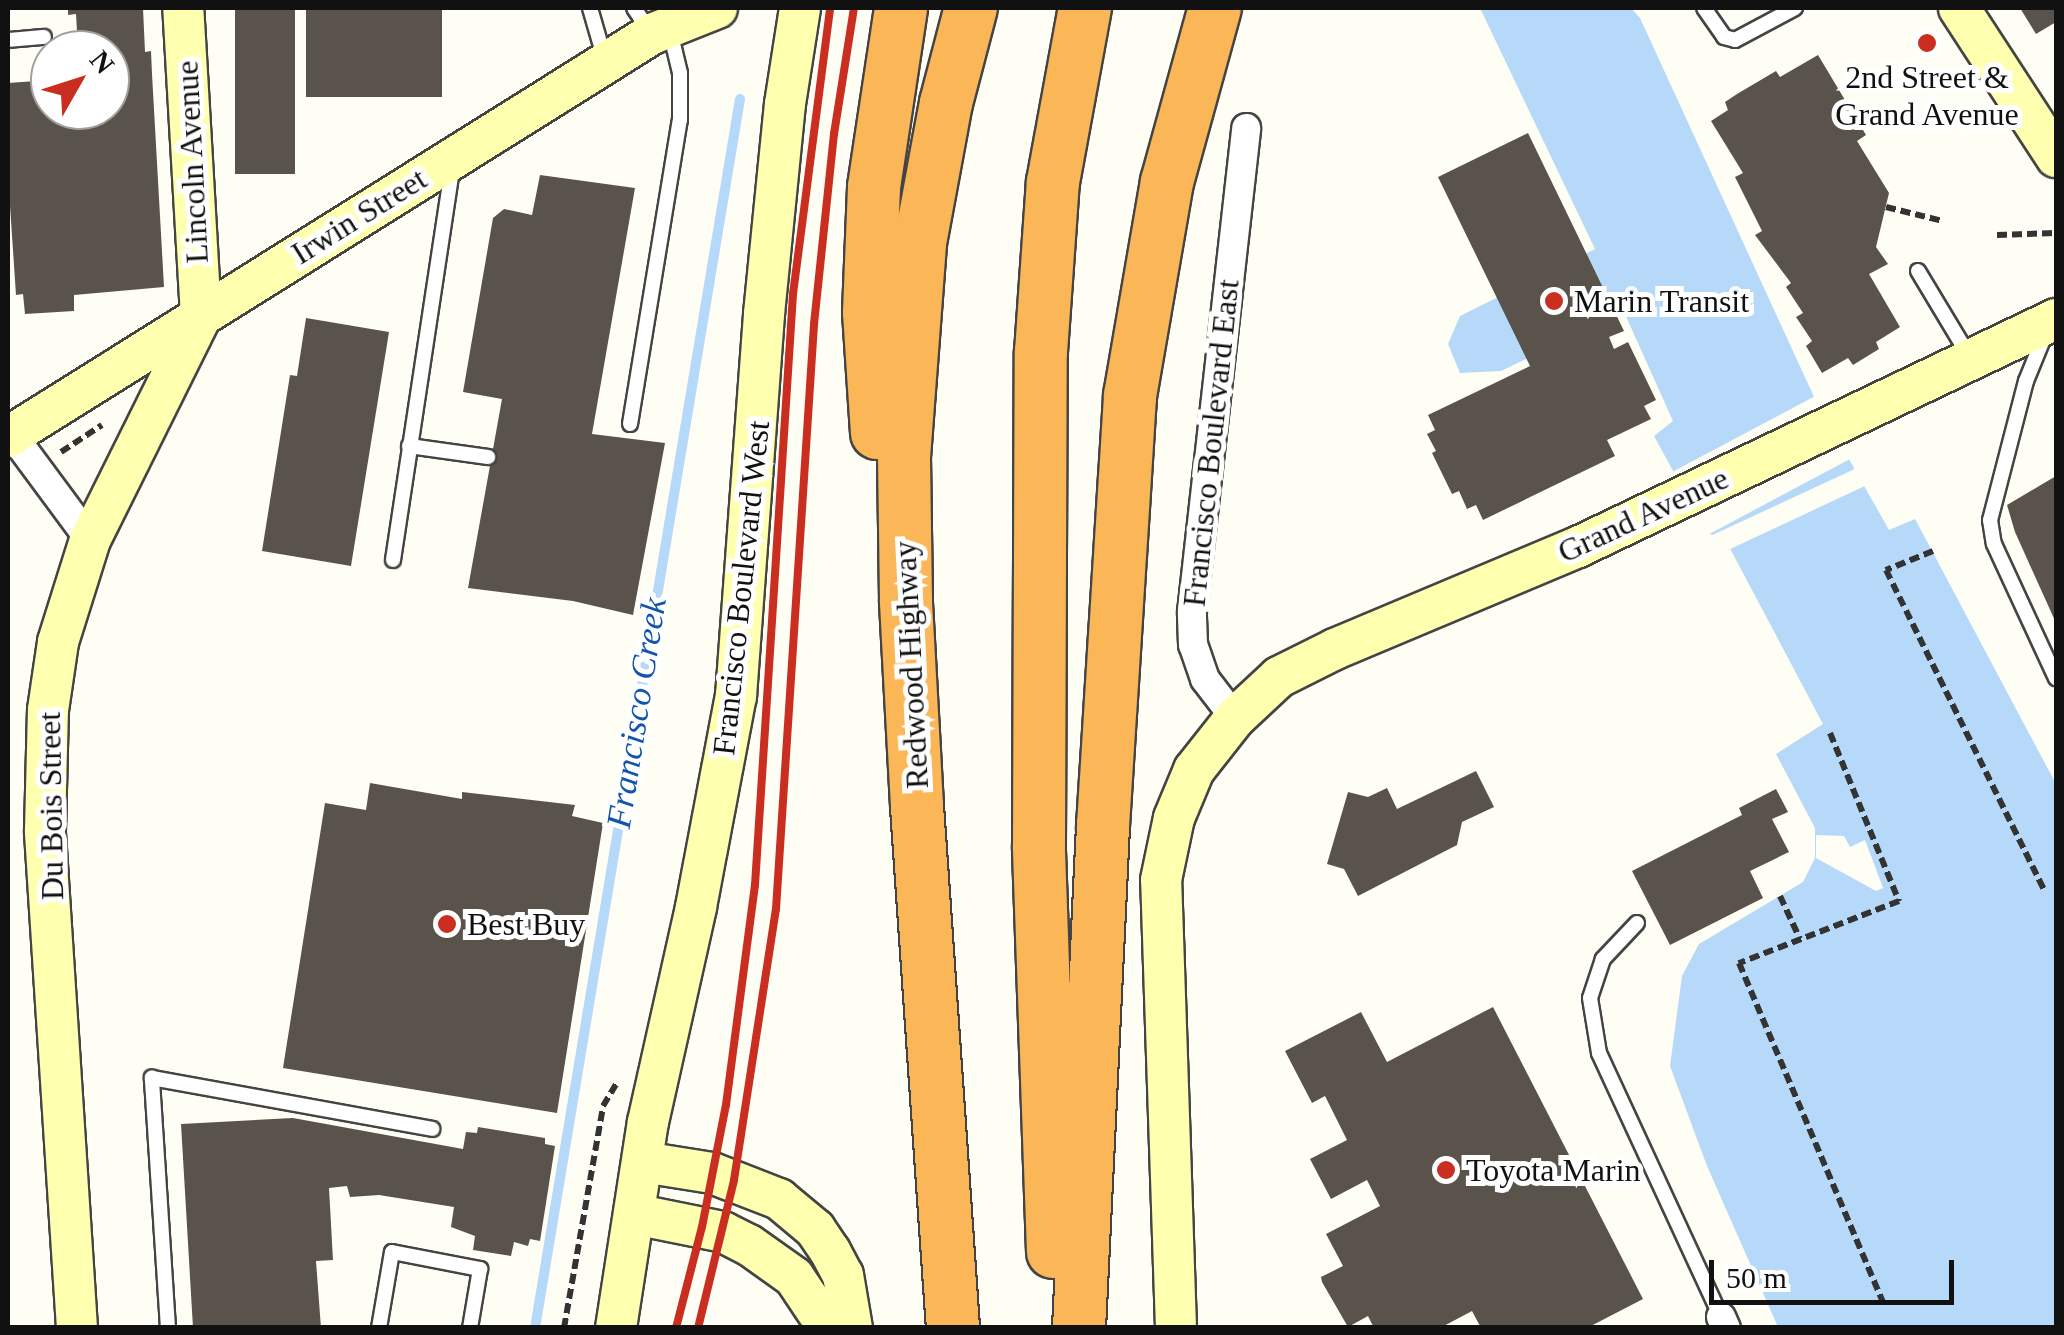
<!DOCTYPE html>
<style>
body{margin:0}
#map{position:relative;width:2064px;height:1335px;overflow:hidden;background:#fffef4;font-family:"Times New Roman",serif}
div>[style]{position:absolute}
.water>*{inset:0;background:#b6d8f9}
.pier>*{inset:0;background:#fffef4;transform-origin:0 0}
.stream>*{height:10px;margin:-5px;padding:0 5px;transform-origin:5px;border-radius:5px;background:#b6d8f9}
.building>*{inset:0;background:#5a534c;transform-origin:0 0}
.path>*{height:6px;margin-top:-3px;transform-origin:0;background:repeating-linear-gradient(90deg,#333 0 10px,transparent 0 15px)}
.roads{filter:drop-shadow(2px 0 #444) drop-shadow(-2px 0 #444) drop-shadow(0 2px #444) drop-shadow(0 -2px #444)}
.lane>*{height:14px;margin:-7px;padding:0 7px;transform-origin:7px;border-radius:7px;background:#fff}
.street>*{height:28px;margin:-14px;padding:0 14px;transform-origin:14px;border-radius:14px;background:#fff}
.secondary>*{height:40px;margin:-20px;padding:0 20px;transform-origin:20px;border-radius:20px;background:#feffaf}
.highway>*{height:52px;margin:-26px;padding:0 26px;transform-origin:26px;border-radius:26px;background:#fab657}
.rail>*{height:8px;margin:-4px;padding:0 4px;transform-origin:4px;border-radius:4px;background:#c92e21}
.dots>*{width:28px;height:28px;translate:-50% -50%;box-sizing:border-box;border:5px solid #fff;border-radius:50%}
span{translate:-50% -50%;white-space:nowrap;text-align:center;line-height:1.15;-webkit-text-stroke:10px #fff;paint-order:stroke}
.poi-label{font-size:32px;color:#111}
.left{translate:0 -50%;text-align:left}
.street-label{font-size:32px;color:#111}
.water-label{font-size:35px;color:#1255aa;font-style:italic}
.frame{position:absolute;inset:0;border:10px solid #111;pointer-events:none}
.north{position:absolute;left:30px;top:30px;width:100px;height:100px;box-sizing:border-box;background:#fff;border:2px solid #a0a0a0;border-radius:50%;rotate:51deg;font-size:28px;font-weight:700;line-height:40px;text-align:center;color:#111}
.north::after{content:'';display:block;margin:auto;width:35px;height:45px;background:#c92e21;clip-path:polygon(50% 0,100% 100%,50% 72%,0 100%)}
.scale{position:absolute;left:1709px;top:1260px;width:245px;height:45px;box-sizing:border-box;border:5px solid #111;border-top:0;padding-left:12px;font-size:30px;line-height:35px;white-space:nowrap;color:#111;-webkit-text-stroke:8px #fff;paint-order:stroke}
</style>
<div id="map">
<div class="water">
<i style="clip-path:polygon(1480px 8px,1631px 8px,1640px 18px,1815px 399px,1889px 530px,1915px 519px,2056px 784px,2056px 1327px,1778px 1327px,1707px 1166px,1670px 1066px,1682px 976px,1699px 944px,1803px 882px,1815px 858px,1815px 828px,1776px 754px,1823px 724px,1725px 539px,1707px 533px,1654px 436px,1673px 421px,1624px 312px,1501px 371px,1460px 373px,1448px 344px,1460px 316px,1595px 249px)"></i>
</div>
<div class="pier">
<i style="left:1819px;top:394px;width:72px;height:170px;rotate:62deg"></i>
<i style="clip-path:polygon(1859px 467px,1869px 484px,1726px 551px,1722px 543px,1706px 538px)"></i>
<i style="clip-path:polygon(1816px 835px,1844px 836px,1850px 847px,1865px 840px,1883px 888px,1876px 891px,1816px 858px)"></i>
</div>
<div class="stream">
<i style="left:535px;top:1328px;width:1246px;rotate:-80.53deg"></i>
</div>
<div class="building">
<i style="clip-path:polygon(68px 8px,143px 8px,145px 52px,151px 51px,152px 74px,164px 287px,74px 295px,74px 311px,25px 314px,23px 294px,16px 295px,8px 176px,8px 83px,50px 80px,50px 110px,110px 110px,110px 50px,78px 50px,76px 14px,68px 15px)"></i>
<i style="left:235px;top:8px;width:60px;height:166px"></i>
<i style="left:306px;top:8px;width:136px;height:89px"></i>
<i style="clip-path:polygon(2020px 8px,2056px 8px,2056px 22px,2036px 34px)"></i>
<i style="clip-path:polygon(1818px 55px,1866px 135px,1857px 141px,1889px 193px,1876px 247px,1888px 264px,1869px 274px,1900px 327px,1876px 342px,1879px 349px,1853px 365px,1848px 358px,1822px 373px,1806px 346px,1812px 341px,1796px 317px,1803px 313px,1786px 287px,1791px 283px,1755px 235px,1762px 231px,1735px 177px,1743px 173px,1711px 121px,1728px 110px,1725px 102px,1737px 94px,1776px 71px,1780px 77px)"></i>
<i style="clip-path:polygon(1528px 133px,1624px 331px,1609px 337px,1614px 349px,1628px 342px,1656px 400px,1644px 406px,1651px 419px,1607px 440px,1615px 456px,1483px 520px,1476px 505px,1467px 509px,1459px 491px,1452px 494px,1432px 453px,1436px 451px,1427px 434px,1435px 430px,1428px 415px,1530px 366px,1438px 177px)"></i>
<i style="clip-path:polygon(540px 175px,635px 188px,592px 434px,665px 443px,633px 615px,573px 601px,468px 588px,502px 399px,463px 392px,493px 218px,504px 209px,532px 215px)"></i>
<i style="clip-path:polygon(306px 318px,389px 332px,351px 566px,262px 551px,290px 375px,297px 376px)"></i>
<i style="clip-path:polygon(2056px 476px,2056px 623px,2015px 532px,2007px 505px)"></i>
<i style="clip-path:polygon(1476px 771px,1494px 807px,1462px 822px,1457px 845px,1358px 896px,1344px 869px,1327px 864px,1348px 792px,1368px 797px,1387px 788px,1397px 809px)"></i>
<i style="clip-path:polygon(370px 783px,462px 799px,462px 792px,575px 805px,572px 816px,603px 823px,557px 1113px,283px 1068px,325px 803px,366px 810px)"></i>
<i style="clip-path:polygon(1776px 789px,1788px 812px,1772px 819px,1789px 852px,1750px 871px,1763px 898px,1670px 945px,1632px 871px,1742px 815px,1739px 808px)"></i>
<i style="clip-path:polygon(1493px 1007px,1643px 1299px,1587px 1328px,1481px 1328px,1472px 1311px,1440px 1328px,1374px 1328px,1368px 1316px,1348px 1327px,1322px 1282px,1321px 1277px,1343px 1266px,1326px 1234px,1380px 1206px,1367px 1180px,1331px 1199px,1310px 1159px,1347px 1140px,1325px 1096px,1312px 1103px,1285px 1051px,1361px 1012px,1387px 1062px)"></i>
<i style="clip-path:polygon(293px 1118px,463px 1149px,466px 1132px,477px 1133px,478px 1127px,545px 1138px,545px 1144px,555px 1146px,540px 1241px,530px 1239px,528px 1246px,514px 1242px,511px 1256px,473px 1250px,475px 1236px,451px 1227px,454px 1207px,379px 1195px,350px 1197px,347px 1186px,329px 1188px,333px 1260px,316px 1261px,321px 1328px,193px 1328px,181px 1124px)"></i>
</div>
<div class="path">
<i style="left:1886px;top:207px;width:59px;rotate:13.8deg"></i>
<i style="left:1997px;top:235px;width:59px;rotate:-1.9deg"></i>
<i style="left:61px;top:452px;width:49px;rotate:-33.4deg"></i>
<i style="left:1933px;top:551px;width:51px;rotate:158deg"></i>
<i style="left:1886px;top:570px;width:356px;rotate:63.7deg"></i>
<i style="left:1830px;top:733px;width:182px;rotate:67.7deg"></i>
<i style="left:1899px;top:901px;width:172px;rotate:158.8deg"></i>
<i style="left:1739px;top:963px;width:368px;rotate:67deg"></i>
<i style="left:1780px;top:896px;width:47px;rotate:65.1deg"></i>
<i style="left:564px;top:1328px;width:225px;rotate:-80deg"></i>
<i style="left:603px;top:1106px;width:29px;rotate:-59deg"></i>
</div>
<div class="roads">
<div class="lane">
<i style="left:590px;top:8px;width:54px;rotate:73.9deg"></i>
<i style="left:634px;top:8px;width:30px;rotate:56deg"></i>
<i style="left:1704px;top:8px;width:35px;rotate:55deg"></i>
<i style="left:1724px;top:37px;width:11px;rotate:15deg"></i>
<i style="left:1735px;top:40px;width:68px;rotate:-28.1deg"></i>
<i style="left:8px;top:40px;width:36px;rotate:-5deg"></i>
<i style="left:1918px;top:271px;width:99px;rotate:59deg"></i>
<i style="left:2046px;top:332px;width:53px;rotate:112.2deg"></i>
<i style="left:2026px;top:381px;width:144px;rotate:104.5deg"></i>
<i style="left:1990px;top:520px;width:24px;rotate:81deg"></i>
<i style="left:1994px;top:544px;width:148px;rotate:65.2deg"></i>
<i style="left:630px;top:424px;width:308px;rotate:-80.7deg"></i>
<i style="left:680px;top:120px;width:47px;rotate:-90deg"></i>
<i style="left:680px;top:73px;width:43px;rotate:-103.4deg"></i>
<i style="left:409px;top:446px;width:80px;rotate:7.9deg"></i>
<i style="left:393px;top:560px;width:396px;rotate:-81.4deg"></i>
<i style="left:1637px;top:923px;width:50px;rotate:133.4deg"></i>
<i style="left:1603px;top:959px;width:41px;rotate:108.4deg"></i>
<i style="left:1590px;top:998px;width:56px;rotate:80.7deg"></i>
<i style="left:1599px;top:1053px;width:291px;rotate:65.2deg"></i>
<i style="left:168px;top:1328px;width:251px;rotate:-93.7deg"></i>
<i style="left:152px;top:1078px;width:285px;rotate:10.3deg"></i>
<i style="left:379px;top:1328px;width:77px;rotate:-80.3deg"></i>
<i style="left:392px;top:1252px;width:90px;rotate:10.9deg"></i>
<i style="left:480px;top:1269px;width:60px;rotate:99.6deg"></i>
</div>
<div class="street">
<i style="left:8px;top:429px;width:138px;rotate:53.5deg"></i>
<i style="left:1235px;top:718px;width:49px;rotate:-127.6deg"></i>
<i style="left:1205px;top:679px;width:36px;rotate:-109deg"></i>
<i style="left:1193px;top:645px;width:33px;rotate:-92deg"></i>
<i style="left:1192px;top:612px;width:487px;rotate:-83.6deg"></i>
<i style="left:1721px;top:1317px;width:12px;rotate:66deg"></i>
</div>
<div class="secondary">
<i style="left:1959px;top:8px;width:178px;rotate:56.9deg"></i>
<i style="left:8px;top:437px;width:760px;rotate:-32.04deg"></i>
<i style="left:652px;top:34px;width:70px;rotate:-21.8deg"></i>
<i style="left:643px;top:1162px;width:70px;rotate:9.1deg"></i>
<i style="left:712px;top:1173px;width:72px;rotate:21.2deg"></i>
<i style="left:779px;top:1199px;width:47px;rotate:39.8deg"></i>
<i style="left:815px;top:1229px;width:27px;rotate:56deg"></i>
<i style="left:830px;top:1251px;width:27px;rotate:62deg"></i>
<i style="left:843px;top:1275px;width:54px;rotate:80.4deg"></i>
<i style="left:634px;top:1214px;width:91px;rotate:11.4deg"></i>
<i style="left:723px;top:1232px;width:29px;rotate:27deg"></i>
<i style="left:749px;top:1245px;width:55px;rotate:35.4deg"></i>
<i style="left:794px;top:1277px;width:61px;rotate:56.3deg"></i>
<i style="left:77px;top:1328px;width:498px;rotate:-93.7deg"></i>
<i style="left:45px;top:831px;width:121px;rotate:-88.6deg"></i>
<i style="left:48px;top:710px;width:69px;rotate:-81.6deg"></i>
<i style="left:58px;top:642px;width:107px;rotate:-72.6deg"></i>
<i style="left:90px;top:540px;width:250px;rotate:-63.6deg"></i>
<i style="left:201px;top:316px;width:309px;rotate:-93.3deg"></i>
<i style="left:616px;top:1328px;width:208px;rotate:-81.2deg"></i>
<i style="left:648px;top:1122px;width:220px;rotate:-77.4deg"></i>
<i style="left:696px;top:907px;width:215px;rotate:-79.3deg"></i>
<i style="left:736px;top:696px;width:383px;rotate:-85.8deg"></i>
<i style="left:764px;top:314px;width:211px;rotate:-84.3deg"></i>
<i style="left:785px;top:104px;width:97px;rotate:-81.1deg"></i>
<i style="left:1176px;top:1328px;width:448px;rotate:-91.9deg"></i>
<i style="left:1161px;top:880px;width:63px;rotate:-78.2deg"></i>
<i style="left:1174px;top:818px;width:52px;rotate:-67.4deg"></i>
<i style="left:1194px;top:770px;width:66px;rotate:-51.7deg"></i>
<i style="left:1235px;top:718px;width:60px;rotate:-43deg"></i>
<i style="left:1279px;top:677px;width:63px;rotate:-26.6deg"></i>
<i style="left:1335px;top:649px;width:264px;rotate:-22.8deg"></i>
<i style="left:1578px;top:547px;width:530px;rotate:-25.5deg"></i>
</div>
<div class="highway">
<i style="left:877px;top:433px;width:121px;rotate:-93.8deg"></i>
<i style="left:869px;top:312px;width:125px;rotate:-87.7deg"></i>
<i style="left:874px;top:187px;width:181px;rotate:-81.4deg"></i>
<i style="left:1053px;top:1252px;width:406px;rotate:-92deg"></i>
<i style="left:1039px;top:846px;width:494px;rotate:-89.8deg"></i>
<i style="left:1041px;top:352px;width:170px;rotate:-86deg"></i>
<i style="left:1053px;top:182px;width:177px;rotate:-79.6deg"></i>
<i style="left:953px;top:1328px;width:523px;rotate:-93.95deg"></i>
<i style="left:917px;top:806px;width:206px;rotate:-93.1deg"></i>
<i style="left:906px;top:600px;width:143px;rotate:-90.8deg"></i>
<i style="left:904px;top:457px;width:215px;rotate:-85.7deg"></i>
<i style="left:920px;top:243px;width:142px;rotate:-79.5deg"></i>
<i style="left:946px;top:103px;width:98px;rotate:-75.3deg"></i>
<i style="left:1079px;top:1328px;width:503px;rotate:-87.26deg"></i>
<i style="left:1103px;top:826px;width:431px;rotate:-86.4deg"></i>
<i style="left:1130px;top:396px;width:217px;rotate:-80.2deg"></i>
<i style="left:1167px;top:182px;width:180px;rotate:-74.6deg"></i>
</div>
</div>
<div class="rail">
<i style="left:676px;top:1328px;width:104px;rotate:-75.6deg"></i>
<i style="left:702px;top:1227px;width:124px;rotate:-78.9deg"></i>
<i style="left:726px;top:1105px;width:222px;rotate:-82.5deg"></i>
<i style="left:755px;top:885px;width:592px;rotate:-86.32deg"></i>
<i style="left:793px;top:294px;width:288px;rotate:-82.6deg"></i>
<i style="left:698px;top:1328px;width:152px;rotate:-76.3deg"></i>
<i style="left:734px;top:1180px;width:274px;rotate:-81.2deg"></i>
<i style="left:776px;top:909px;width:586px;rotate:-86.28deg"></i>
<i style="left:814px;top:324px;width:191px;rotate:-84deg"></i>
<i style="left:834px;top:134px;width:128px;rotate:-81deg"></i>
</div>
<div class="dots">
<i style="left:1927px;top:43px;background:#c92e21"></i>
<i style="left:1554px;top:301px;background:#c92e21"></i>
<i style="left:447px;top:924px;background:#c92e21"></i>
<i style="left:1446px;top:1170px;background:#c92e21"></i>
</div>
<div class="poi-label">
<span style="left:1927px;top:96px">2nd Street &amp;<br>Grand Avenue</span>
<span class="left" style="left:1574px;top:301px">Marin Transit</span>
<span class="left" style="left:467px;top:924px">Best Buy</span>
<span class="left" style="left:1466px;top:1170px">Toyota Marin</span>
</div>
<div class="street-label">
<span style="left:192px;top:162px;rotate:-93deg">Lincoln Avenue</span>
<span style="left:359px;top:216px;rotate:-32deg">Irwin Street</span>
<span style="left:1211px;top:443px;rotate:-84deg">Francisco Boulevard East</span>
<span style="left:1643px;top:515px;rotate:-25deg">Grand Avenue</span>
<span style="left:741px;top:588px;rotate:-84deg">Francisco Boulevard West</span>
<span style="left:911px;top:665px;rotate:-93deg">Redwood Highway</span>
<span style="left:51px;top:806px;rotate:-91deg">Du Bois Street</span>
</div>
<div class="water-label">
<span style="left:637px;top:713px;rotate:-81deg">Francisco Creek</span>
</div>
<div class="frame"></div>
<div class="north">N</div>
<div class="scale">50 m</div>
</div>
